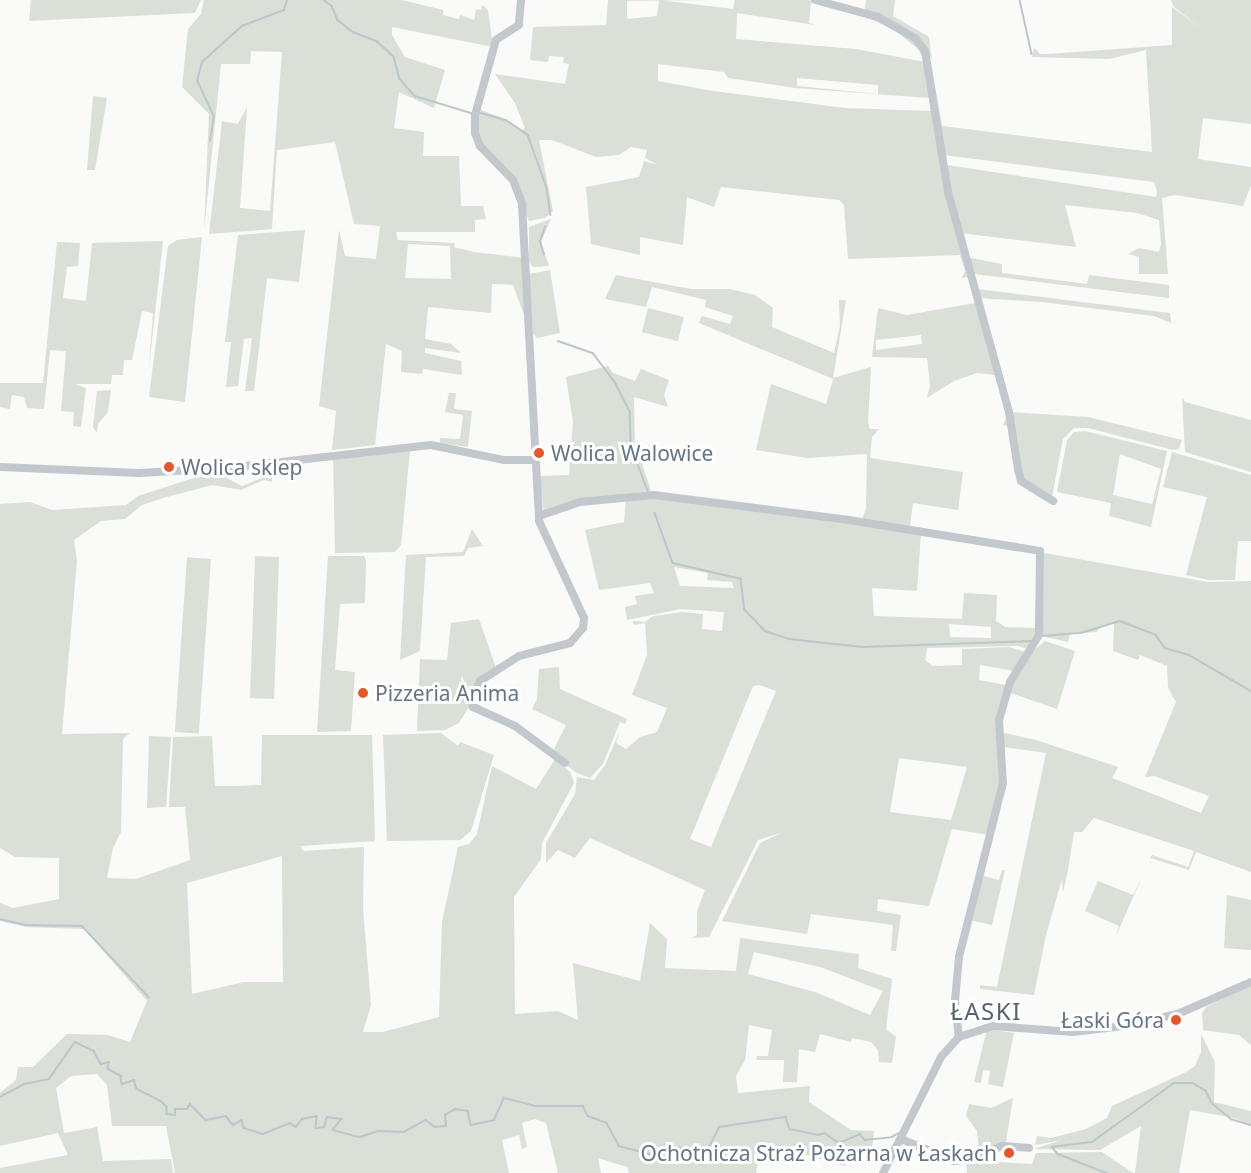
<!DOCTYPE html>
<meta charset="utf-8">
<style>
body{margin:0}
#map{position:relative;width:1251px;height:1173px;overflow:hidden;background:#fafaf8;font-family:"Noto Sans",sans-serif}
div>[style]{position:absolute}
.green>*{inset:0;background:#dadfd7;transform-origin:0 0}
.stream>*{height:1.5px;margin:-0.75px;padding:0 0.75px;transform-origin:0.75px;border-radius:0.75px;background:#bbc7cb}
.minor>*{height:8px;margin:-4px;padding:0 4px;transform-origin:4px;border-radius:4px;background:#c3c8cc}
.dots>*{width:16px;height:16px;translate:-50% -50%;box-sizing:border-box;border:3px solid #fff;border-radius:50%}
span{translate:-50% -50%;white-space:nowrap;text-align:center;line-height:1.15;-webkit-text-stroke:6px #fff;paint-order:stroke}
.poi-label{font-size:21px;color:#657683}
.left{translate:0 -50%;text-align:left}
.right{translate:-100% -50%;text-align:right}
.quarter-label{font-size:24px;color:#57646e;letter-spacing:1.5px}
</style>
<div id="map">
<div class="green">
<i style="clip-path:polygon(31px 0,201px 0,195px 13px,29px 21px)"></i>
<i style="clip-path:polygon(evenodd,204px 0,402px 0,443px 10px,443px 15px,459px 19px,460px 15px,474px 20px,476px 9px,481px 10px,482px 5px,488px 10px,493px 47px,392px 27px,392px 35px,405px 57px,445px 70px,434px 108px,399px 92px,394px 128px,424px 132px,423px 156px,459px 156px,461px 206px,483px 206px,486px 219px,475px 220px,475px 232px,396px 232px,398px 240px,455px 243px,454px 247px,474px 252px,525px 258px,524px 315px,513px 285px,492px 284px,491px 313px,428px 307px,425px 339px,451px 344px,461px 353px,425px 348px,425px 353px,461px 361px,462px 375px,423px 369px,422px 374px,401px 372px,402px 351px,386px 344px,375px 445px,332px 450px,336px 411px,319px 406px,339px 230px,345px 256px,376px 259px,380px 226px,354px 224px,335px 142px,277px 150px,272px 229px,209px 234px,222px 121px,238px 124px,247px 107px,240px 208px,270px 211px,282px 52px,251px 51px,250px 64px,221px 64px,204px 231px,209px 114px,182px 87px,188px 29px,201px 14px,204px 0,408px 244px,450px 246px,451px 279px,405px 278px,408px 244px)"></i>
<i style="clip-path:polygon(evenodd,608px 0,627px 0,627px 19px,657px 16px,659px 0,733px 9px,735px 0,808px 0,877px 18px,916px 41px,928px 63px,947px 196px,967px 277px,962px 278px,965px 271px,960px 255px,848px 259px,844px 205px,839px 200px,721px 187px,714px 207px,687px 197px,683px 245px,640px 237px,640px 255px,591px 244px,586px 187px,639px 177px,644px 161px,658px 165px,645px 158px,647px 150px,631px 147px,619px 155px,596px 157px,552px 140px,539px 140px,553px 211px,545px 218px,529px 221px,510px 174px,478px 140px,479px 109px,505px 119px,521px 131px,525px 128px,515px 103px,495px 74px,565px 84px,569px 64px,563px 63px,564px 57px,549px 56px,548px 62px,530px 60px,533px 27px,606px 25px,608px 0,811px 2px,848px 10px,892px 28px,918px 49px,925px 62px,856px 49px,736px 39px,737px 13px,815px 25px,809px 23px,811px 2px,608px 0,658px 64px,724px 72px,728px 78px,795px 88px,929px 98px,932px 111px,845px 108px,713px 91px,658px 81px,658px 64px,608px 0,797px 78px,878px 85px,878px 94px,797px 86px,797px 78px)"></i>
<i style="clip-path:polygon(866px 0,895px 0,893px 16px,929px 37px,932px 60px,924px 46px,865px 10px)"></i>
<i style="clip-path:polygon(1171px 0,1251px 0,1251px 124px,1203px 118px,1198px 159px,1251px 167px,1251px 185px,1243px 206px,1175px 195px,1162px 198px,1168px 274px,1139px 274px,1139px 257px,1128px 254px,1139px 248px,1159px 252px,1161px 244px,1159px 220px,1137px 213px,1065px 205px,1076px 247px,959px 233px,947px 165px,1156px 197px,1157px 192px,1154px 182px,944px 155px,931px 63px,942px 126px,1152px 152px,1146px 50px,1109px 59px,1032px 57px,1034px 47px,1040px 54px,1048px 54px,1172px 45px,1172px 7px,1202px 29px,1174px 7px)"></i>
<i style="clip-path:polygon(93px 96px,107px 98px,95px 170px,87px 170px)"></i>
<i style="clip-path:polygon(551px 219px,541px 241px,549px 266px,533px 267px,529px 262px,529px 227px)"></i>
<i style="clip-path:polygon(305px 230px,299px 282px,267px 278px,254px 391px,245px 391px,252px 338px,244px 339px,238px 386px,226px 387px,231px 342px,225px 342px,238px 235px)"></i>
<i style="clip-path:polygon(202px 237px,185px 402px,149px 397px,168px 246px,177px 240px)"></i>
<i style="clip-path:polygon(163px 241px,149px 368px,153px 313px,142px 311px,132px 360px,124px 360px,123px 375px,112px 375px,111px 384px,75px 384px,86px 388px,81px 427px,73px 426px,74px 412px,61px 411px,66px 351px,50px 350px,44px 409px,27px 408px,24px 397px,12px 395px,10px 409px,0 407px,0 383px,43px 383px,57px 242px,80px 243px,78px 266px,67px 267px,63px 298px,86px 301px,92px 243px)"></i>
<i style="clip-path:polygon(966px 257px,1002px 264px,1002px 273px,1087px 284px,1089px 275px,1169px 285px,1169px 298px,973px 274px,978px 289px,1170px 313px,1171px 323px,1154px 316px,1042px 302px,977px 298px)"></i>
<i style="clip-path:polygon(550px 270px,560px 333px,537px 338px,533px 334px,529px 274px)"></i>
<i style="clip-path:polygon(616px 275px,691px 289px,730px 289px,755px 295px,773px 308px,772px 327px,834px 353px,840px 326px,839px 300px,846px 300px,833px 378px,871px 367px,868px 423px,870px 429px,879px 429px,872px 437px,870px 458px,963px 472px,958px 510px,913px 503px,910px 526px,862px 519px,866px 509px,867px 454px,808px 458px,756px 450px,771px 384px,826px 404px,833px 379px,699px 323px,702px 316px,730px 324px,733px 316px,705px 307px,706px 300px,652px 287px,646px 307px,605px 299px)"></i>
<i style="clip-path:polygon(evenodd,975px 303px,995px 368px,1010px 426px,1003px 425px,1007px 416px,995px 375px,977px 373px,954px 381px,927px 398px,930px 386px,927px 358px,872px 357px,878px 308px,907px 315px,975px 303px,921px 335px,922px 344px,876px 350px,876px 340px,921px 335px)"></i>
<i style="left:648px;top:308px;width:37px;height:25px;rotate:14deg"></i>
<i style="clip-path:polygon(608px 366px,613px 373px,635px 381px,641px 369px,669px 380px,664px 395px,668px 407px,634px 397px,635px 442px,651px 491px,574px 500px,544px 512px,539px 476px,569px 475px,573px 422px,566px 377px)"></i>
<i style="clip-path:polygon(111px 390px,108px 412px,98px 424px,97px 433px,93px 427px,97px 391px)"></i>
<i style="clip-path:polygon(449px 393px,456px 393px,454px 409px,472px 411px,468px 447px,440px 443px,440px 438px,460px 439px,463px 415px,445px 412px)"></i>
<i style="clip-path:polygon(1182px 398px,1185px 402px,1251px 420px,1251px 472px,1185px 452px)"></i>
<i style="clip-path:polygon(1010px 412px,1088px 417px,1182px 440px,1179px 449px,1173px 450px,1088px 428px,1074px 428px,1063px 439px,1052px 497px,1024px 481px)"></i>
<i style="clip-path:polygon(evenodd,1085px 431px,1167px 451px,1151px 527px,1109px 516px,1111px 503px,1057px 492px,1067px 440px,1074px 432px,1085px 431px,1120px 454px,1161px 469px,1152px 504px,1113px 495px,1120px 454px)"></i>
<i style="clip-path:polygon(evenodd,410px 450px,401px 545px,395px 552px,335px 553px,333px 458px,272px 469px,272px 482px,264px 480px,241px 490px,212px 485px,163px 498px,142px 505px,125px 519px,101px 521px,74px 540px,77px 561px,62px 734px,130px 733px,123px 739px,121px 832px,113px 848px,107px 878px,136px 879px,190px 860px,185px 807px,169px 807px,173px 737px,212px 736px,215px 786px,238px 786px,261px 785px,262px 735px,372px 735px,375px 841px,300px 846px,304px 851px,364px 847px,363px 908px,371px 1005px,363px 1032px,383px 1032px,439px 1017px,442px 922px,458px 847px,469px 844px,477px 834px,492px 766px,536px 789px,555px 759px,570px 772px,574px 783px,542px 843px,541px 859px,514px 897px,515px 1014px,558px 1011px,578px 1020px,573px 963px,640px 981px,650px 923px,667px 939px,665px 968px,736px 971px,740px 938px,859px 954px,858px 968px,892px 979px,886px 1029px,896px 1037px,892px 1063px,879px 1062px,878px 1050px,871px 1042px,852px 1038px,851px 1042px,820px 1034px,815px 1052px,799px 1049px,797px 1082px,783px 1082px,784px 1060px,756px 1060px,757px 1056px,768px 1056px,772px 1030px,749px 1025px,745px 1060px,736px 1076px,738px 1093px,810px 1086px,809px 1102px,851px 1130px,874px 1131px,872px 1149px,861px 1149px,845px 1166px,776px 1146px,759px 1157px,756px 1173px,629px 1173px,627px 1167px,598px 1158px,601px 1173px,558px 1173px,546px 1123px,535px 1119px,522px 1123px,527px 1147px,522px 1149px,519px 1135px,502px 1140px,509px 1173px,175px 1173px,166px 1126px,112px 1126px,107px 1085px,97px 1074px,71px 1076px,56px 1088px,64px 1133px,97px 1127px,103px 1161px,171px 1159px,173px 1173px,0 1173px,0 1168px,68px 1155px,58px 1133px,0 1146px,0 1093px,16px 1080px,18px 1067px,33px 1067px,67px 1034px,108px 1035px,130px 1042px,147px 1001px,84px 929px,26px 927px,0 921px,0 903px,13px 908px,59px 899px,59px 858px,15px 857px,0 848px,0 504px,30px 502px,52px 510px,126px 505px,138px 496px,197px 477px,225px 477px,242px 486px,269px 475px,270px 467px,333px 458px,410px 450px,282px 856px,283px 982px,244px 982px,192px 994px,187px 883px,282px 856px,410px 450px,754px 952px,820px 967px,883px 991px,870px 1015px,815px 992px,748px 974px,754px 952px)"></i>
<i style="clip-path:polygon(1172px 452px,1251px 475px,1251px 541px,1238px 541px,1235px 580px,1209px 580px,1186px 575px,1207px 497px,1163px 487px)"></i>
<i style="clip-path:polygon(evenodd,653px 497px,921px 533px,917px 591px,872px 588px,874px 616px,962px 619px,964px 593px,997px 595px,996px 621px,1005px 627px,1038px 628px,1028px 649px,1017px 646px,927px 648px,925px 660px,933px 666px,962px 665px,962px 649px,1009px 647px,1025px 652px,1014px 671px,980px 665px,979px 680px,1006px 685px,997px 713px,1002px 771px,989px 835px,952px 829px,929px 906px,878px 899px,877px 911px,901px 915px,896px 951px,891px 951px,893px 925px,811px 914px,807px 934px,722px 921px,760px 843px,781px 833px,758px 840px,709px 937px,691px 938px,697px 935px,697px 911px,705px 890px,590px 838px,575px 858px,558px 850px,546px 863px,546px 843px,575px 794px,577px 777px,594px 780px,605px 765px,620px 730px,616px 743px,626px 749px,640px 737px,657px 732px,667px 708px,632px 695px,647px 655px,645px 623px,634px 625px,633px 621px,645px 622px,653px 616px,683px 612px,703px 614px,702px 629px,722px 631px,724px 612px,681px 609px,627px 620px,625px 607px,637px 604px,635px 596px,654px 593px,650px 583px,599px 590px,585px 530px,624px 522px,626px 499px,653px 497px,674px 567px,708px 573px,707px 580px,732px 582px,734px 588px,680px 586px,674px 567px,653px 497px,949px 624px,991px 627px,991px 638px,950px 637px,949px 624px,653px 497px,760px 685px,776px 691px,711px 847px,690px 839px,753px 686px,760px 685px,653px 497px,899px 758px,967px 767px,951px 820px,890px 812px,899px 758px)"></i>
<i style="clip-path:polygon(472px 529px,483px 546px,468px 548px,464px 556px,426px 557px,420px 651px,400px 660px,406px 555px,463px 552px)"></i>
<i style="clip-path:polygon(1044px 553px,1208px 582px,1251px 581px,1251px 872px,1196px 852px,1189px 870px,1150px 858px,1152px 855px,1188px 867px,1194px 851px,1094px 818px,1082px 832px,1074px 832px,1068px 870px,1063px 892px,1062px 879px,1046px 935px,1034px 995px,980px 989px,980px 985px,997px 987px,1046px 753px,1003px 747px,1000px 732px,1036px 740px,1118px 767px,1112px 778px,1201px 813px,1209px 796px,1154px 776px,1145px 777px,1176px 702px,1168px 688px,1167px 666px,1140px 655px,1138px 660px,1113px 651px,1114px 623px,1103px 625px,1096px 632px,1070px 634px,1068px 642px,1041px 636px)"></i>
<i style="clip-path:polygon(328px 556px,364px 556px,366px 560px,365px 603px,340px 604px,335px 670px,355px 672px,351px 731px,317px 732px)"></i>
<i style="left:279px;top:557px;width:142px;height:24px;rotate:92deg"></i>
<i style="left:211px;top:559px;width:175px;height:24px;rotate:94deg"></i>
<i style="clip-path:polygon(479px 619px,496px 668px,472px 690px,469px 707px,459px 723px,445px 730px,417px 731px,420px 659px,447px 660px,451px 623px)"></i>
<i style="clip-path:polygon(1045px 641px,1075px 651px,1057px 709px,1008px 692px,1030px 653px)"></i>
<i style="clip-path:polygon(559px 667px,560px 689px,627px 719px,625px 724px,620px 722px,603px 764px,590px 778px,575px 772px,552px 753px,566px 725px,532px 709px,537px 699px,539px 669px)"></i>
<i style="clip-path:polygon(441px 733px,458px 746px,460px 742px,494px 755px,471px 831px,460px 840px,387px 841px,383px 735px)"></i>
<i style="clip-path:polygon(149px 736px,171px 737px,166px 807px,147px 808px)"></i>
<i style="clip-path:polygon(1002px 870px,1005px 870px,992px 925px,970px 920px,983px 876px,999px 880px)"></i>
<i style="clip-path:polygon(1142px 877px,1116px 936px,1119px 926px,1085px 911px,1098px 881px,1133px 895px)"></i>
<i style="clip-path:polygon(1227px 895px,1251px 900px,1251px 950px,1224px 948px)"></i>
<i style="clip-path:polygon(1251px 985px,1251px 1045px,1239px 1035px,1203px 1030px,1202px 1013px,1206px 1007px)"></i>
<i style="clip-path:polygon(987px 1029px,1014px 1033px,1003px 1087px,988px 1084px,990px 1071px,983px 1070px,981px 1083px,974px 1082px)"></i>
<i style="clip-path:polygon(1201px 1034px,1215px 1062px,1214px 1102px,1251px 1111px,1251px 1126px,1235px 1118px,1190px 1110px,1179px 1173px,1135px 1173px,1141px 1126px,1100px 1150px,1033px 1149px,1062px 1140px,1035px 1145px,1037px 1136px,1051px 1138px,1086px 1129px,1107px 1118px,1112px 1106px,1186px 1072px,1195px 1066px,1201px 1052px)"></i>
<i style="clip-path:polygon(1013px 1098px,1006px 1142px,979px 1154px,977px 1131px,966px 1116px,969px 1104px,991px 1108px)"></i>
<i style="clip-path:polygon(1102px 1152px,1133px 1173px,967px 1173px,966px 1162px,995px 1158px,995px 1162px,1032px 1164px,1036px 1153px)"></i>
</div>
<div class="stream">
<i style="left:324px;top:0;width:10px;rotate:37deg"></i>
<i style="left:332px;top:6px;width:15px;rotate:67deg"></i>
<i style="left:338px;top:20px;width:19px;rotate:39deg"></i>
<i style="left:353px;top:32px;width:26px;rotate:21deg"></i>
<i style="left:377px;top:41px;width:23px;rotate:43deg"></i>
<i style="left:394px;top:57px;width:23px;rotate:75deg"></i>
<i style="left:400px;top:79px;width:23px;rotate:49deg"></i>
<i style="left:415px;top:96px;width:59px;rotate:16.9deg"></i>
<i style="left:1020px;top:0;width:55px;rotate:77.5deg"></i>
<i style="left:481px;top:113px;width:26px;rotate:16deg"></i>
<i style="left:506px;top:120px;width:27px;rotate:34deg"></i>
<i style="left:528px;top:135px;width:56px;rotate:70.3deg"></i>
<i style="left:547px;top:188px;width:27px;rotate:82deg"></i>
<i style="left:210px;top:141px;width:24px;rotate:-81deg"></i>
<i style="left:214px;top:117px;width:40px;rotate:-115deg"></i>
<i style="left:197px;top:81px;width:20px;rotate:-75deg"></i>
<i style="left:202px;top:62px;width:54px;rotate:-42deg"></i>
<i style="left:242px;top:26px;width:45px;rotate:-20.9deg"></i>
<i style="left:284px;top:10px;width:10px;rotate:-73deg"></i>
<i style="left:544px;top:255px;width:14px;rotate:-107deg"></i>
<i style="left:540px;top:242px;width:16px;rotate:-72deg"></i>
<i style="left:558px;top:341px;width:37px;rotate:19deg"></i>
<i style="left:593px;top:353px;width:39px;rotate:53deg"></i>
<i style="left:616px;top:384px;width:31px;rotate:63deg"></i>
<i style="left:630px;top:412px;width:33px;rotate:88deg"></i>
<i style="left:631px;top:445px;width:49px;rotate:69.7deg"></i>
<i style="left:655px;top:513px;width:53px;rotate:70.2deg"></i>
<i style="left:673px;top:563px;width:70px;rotate:13.2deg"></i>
<i style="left:741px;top:579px;width:31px;rotate:83deg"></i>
<i style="left:745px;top:610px;width:29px;rotate:46deg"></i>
<i style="left:765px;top:631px;width:25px;rotate:18deg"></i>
<i style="left:789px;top:639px;width:74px;rotate:6.2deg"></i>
<i style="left:863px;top:647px;width:168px;rotate:-2deg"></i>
<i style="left:1043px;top:636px;width:38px;rotate:-5deg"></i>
<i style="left:1081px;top:633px;width:41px;rotate:-17.1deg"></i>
<i style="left:1120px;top:621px;width:39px;rotate:21deg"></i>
<i style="left:1156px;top:635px;width:16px;rotate:55deg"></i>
<i style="left:1165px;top:648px;width:25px;rotate:16deg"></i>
<i style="left:1189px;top:655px;width:72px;rotate:30.1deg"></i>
<i style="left:0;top:919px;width:26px;rotate:13deg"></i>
<i style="left:25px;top:925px;width:57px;rotate:1deg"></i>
<i style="left:82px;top:926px;width:98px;rotate:46.7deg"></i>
<i style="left:0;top:1097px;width:27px;rotate:-28deg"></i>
<i style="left:24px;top:1084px;width:25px;rotate:-11deg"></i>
<i style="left:49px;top:1079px;width:45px;rotate:-54.9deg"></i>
<i style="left:75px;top:1042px;width:21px;rotate:25deg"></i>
<i style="left:94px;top:1051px;width:15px;rotate:62deg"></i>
<i style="left:101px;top:1064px;width:8px;rotate:-14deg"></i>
<i style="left:109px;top:1062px;width:7px;rotate:98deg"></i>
<i style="left:108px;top:1069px;width:15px;rotate:28deg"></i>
<i style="left:121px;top:1076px;width:8px;rotate:83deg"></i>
<i style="left:122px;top:1084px;width:13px;rotate:-18deg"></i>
<i style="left:134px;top:1080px;width:9px;rotate:72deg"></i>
<i style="left:137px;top:1089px;width:27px;rotate:27deg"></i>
<i style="left:161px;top:1101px;width:8px;rotate:45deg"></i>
<i style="left:167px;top:1107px;width:7px;rotate:90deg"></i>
<i style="left:167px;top:1114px;width:8px;rotate:7deg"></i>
<i style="left:175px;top:1115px;width:6px;rotate:-90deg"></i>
<i style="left:175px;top:1109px;width:12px"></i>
<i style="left:187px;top:1109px;width:6px;rotate:-59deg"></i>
<i style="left:190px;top:1104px;width:23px;rotate:45deg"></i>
<i style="left:206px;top:1120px;width:20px;rotate:-11deg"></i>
<i style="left:226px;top:1116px;width:11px;rotate:52deg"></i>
<i style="left:233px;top:1125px;width:10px;rotate:-29deg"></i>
<i style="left:242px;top:1120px;width:8px;rotate:76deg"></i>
<i style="left:244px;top:1128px;width:20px;rotate:18deg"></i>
<i style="left:263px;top:1134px;width:29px;rotate:-22deg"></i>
<i style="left:290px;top:1123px;width:7px;rotate:34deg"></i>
<i style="left:296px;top:1127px;width:10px;rotate:-53deg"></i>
<i style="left:302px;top:1119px;width:15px;rotate:-11deg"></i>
<i style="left:317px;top:1116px;width:12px;rotate:95deg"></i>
<i style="left:316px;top:1128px;width:8px;rotate:-7deg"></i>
<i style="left:324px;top:1127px;width:10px;rotate:-73deg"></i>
<i style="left:327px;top:1117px;width:15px;rotate:8deg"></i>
<i style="left:342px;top:1119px;width:14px;rotate:129deg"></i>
<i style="left:333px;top:1130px;width:28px;rotate:15deg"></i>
<i style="left:360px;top:1137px;width:19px;rotate:-18deg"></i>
<i style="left:378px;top:1131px;width:26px;rotate:2deg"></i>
<i style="left:404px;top:1132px;width:25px;rotate:-29deg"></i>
<i style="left:426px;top:1120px;width:11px;rotate:38deg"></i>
<i style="left:435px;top:1127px;width:11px;rotate:-5deg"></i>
<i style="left:446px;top:1126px;width:11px;rotate:-95deg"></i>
<i style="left:445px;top:1115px;width:12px;rotate:-31deg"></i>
<i style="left:455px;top:1109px;width:13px;rotate:9deg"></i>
<i style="left:468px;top:1111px;width:14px;rotate:78deg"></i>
<i style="left:471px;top:1125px;width:24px;rotate:-12deg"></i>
<i style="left:494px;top:1120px;width:24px;rotate:-66deg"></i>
<i style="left:504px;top:1098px;width:33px;rotate:14deg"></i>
<i style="left:536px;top:1106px;width:47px"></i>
<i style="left:583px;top:1106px;width:11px;rotate:63deg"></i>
<i style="left:588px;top:1116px;width:20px;rotate:20deg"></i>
<i style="left:607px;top:1123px;width:26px;rotate:62deg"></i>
<i style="left:619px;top:1146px;width:31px;rotate:15deg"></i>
<i style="left:649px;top:1154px;width:24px;rotate:-17deg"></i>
<i style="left:672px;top:1147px;width:12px;rotate:5deg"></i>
<i style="left:684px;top:1148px;width:7px;rotate:45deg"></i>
<i style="left:689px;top:1153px;width:17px"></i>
<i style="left:706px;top:1153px;width:29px;rotate:-63deg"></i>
<i style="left:719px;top:1127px;width:68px;rotate:-8.5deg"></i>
<i style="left:786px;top:1117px;width:13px;rotate:72deg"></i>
<i style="left:790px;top:1129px;width:29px;rotate:12deg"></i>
<i style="left:818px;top:1135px;width:7px;rotate:-16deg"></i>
<i style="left:825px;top:1133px;width:17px;rotate:36deg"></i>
<i style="left:839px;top:1143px;width:23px;rotate:-23deg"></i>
<i style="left:860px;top:1134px;width:8px;rotate:50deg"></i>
<i style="left:865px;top:1140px;width:27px;rotate:-6deg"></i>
<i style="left:892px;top:1137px;width:8px;rotate:-30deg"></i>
<i style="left:1051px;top:1147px;width:41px;rotate:-7deg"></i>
<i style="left:1092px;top:1142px;width:101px;rotate:-35.7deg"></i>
<i style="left:1174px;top:1083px;width:19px"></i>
<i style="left:1193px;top:1083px;width:15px;rotate:32deg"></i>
<i style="left:1206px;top:1091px;width:13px;rotate:63deg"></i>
<i style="left:1212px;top:1103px;width:25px;rotate:40deg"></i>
<i style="left:1231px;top:1119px;width:21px;rotate:17deg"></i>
<i style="left:1052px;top:1147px;width:9px;rotate:49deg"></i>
<i style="left:1058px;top:1154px;width:53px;rotate:21.2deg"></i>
</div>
<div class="minor">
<i style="left:521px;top:0;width:25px;rotate:95deg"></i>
<i style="left:519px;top:25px;width:27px;rotate:147deg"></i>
<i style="left:496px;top:40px;width:78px;rotate:105.6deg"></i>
<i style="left:475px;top:115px;width:18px;rotate:90deg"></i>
<i style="left:475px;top:133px;width:14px;rotate:69deg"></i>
<i style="left:480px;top:146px;width:47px;rotate:45.9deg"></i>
<i style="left:513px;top:180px;width:26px;rotate:69deg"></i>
<i style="left:522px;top:204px;width:317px;rotate:86.9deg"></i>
<i style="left:539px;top:521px;width:107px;rotate:65.1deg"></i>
<i style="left:584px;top:618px;width:10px;rotate:96deg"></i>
<i style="left:583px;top:628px;width:20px;rotate:131deg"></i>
<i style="left:570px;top:643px;width:53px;rotate:165.7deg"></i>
<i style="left:519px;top:656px;width:46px;rotate:147.3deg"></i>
<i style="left:480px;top:681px;width:20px;rotate:114deg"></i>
<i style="left:472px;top:699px;width:8px;rotate:83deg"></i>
<i style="left:473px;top:707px;width:46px;rotate:24.3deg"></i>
<i style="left:515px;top:726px;width:62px;rotate:36.5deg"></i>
<i style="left:815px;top:0;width:65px;rotate:15.1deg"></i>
<i style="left:878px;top:17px;width:43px;rotate:29.6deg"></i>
<i style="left:915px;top:38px;width:16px;rotate:52deg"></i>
<i style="left:925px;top:51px;width:143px;rotate:80.7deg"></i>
<i style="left:948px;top:192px;width:228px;rotate:74.5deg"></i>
<i style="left:1009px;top:412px;width:58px;rotate:81deg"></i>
<i style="left:1018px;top:469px;width:12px;rotate:76deg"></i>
<i style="left:1021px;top:481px;width:38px;rotate:32deg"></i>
<i style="left:0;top:467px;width:139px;rotate:2.5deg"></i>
<i style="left:139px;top:473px;width:89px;rotate:-3.2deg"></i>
<i style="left:228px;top:468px;width:204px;rotate:-6.5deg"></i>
<i style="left:431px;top:445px;width:75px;rotate:11.6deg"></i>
<i style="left:504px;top:460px;width:31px"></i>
<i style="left:542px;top:515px;width:40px;rotate:-18.9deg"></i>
<i style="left:580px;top:502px;width:74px;rotate:-5.4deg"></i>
<i style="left:654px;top:495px;width:197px;rotate:7.3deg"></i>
<i style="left:849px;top:520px;width:193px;rotate:9.2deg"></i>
<i style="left:1040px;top:551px;width:84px;rotate:90.7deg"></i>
<i style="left:1039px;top:635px;width:55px;rotate:121.7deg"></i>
<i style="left:1010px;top:682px;width:40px;rotate:106deg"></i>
<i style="left:999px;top:720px;width:63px;rotate:86.4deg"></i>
<i style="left:1003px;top:783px;width:179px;rotate:104.2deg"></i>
<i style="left:959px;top:957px;width:44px;rotate:95.2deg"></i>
<i style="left:955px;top:1001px;width:36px;rotate:84deg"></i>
<i style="left:901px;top:1139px;width:57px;rotate:22.5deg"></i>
<i style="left:954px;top:1161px;width:16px;rotate:-7deg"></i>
<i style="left:970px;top:1159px;width:35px;rotate:-22deg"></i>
<i style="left:1002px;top:1146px;width:27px;rotate:4deg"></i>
<i style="left:883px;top:1173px;width:130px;rotate:-63.4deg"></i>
<i style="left:941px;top:1057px;width:27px;rotate:-48deg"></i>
<i style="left:959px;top:1037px;width:36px;rotate:-18deg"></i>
<i style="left:993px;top:1026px;width:80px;rotate:4.3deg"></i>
<i style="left:1073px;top:1032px;width:59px;rotate:-6.8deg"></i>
<i style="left:1132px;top:1025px;width:49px;rotate:-14deg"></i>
<i style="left:1180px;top:1013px;width:77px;rotate:-23.6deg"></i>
</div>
<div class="dots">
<i style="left:539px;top:453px;background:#e4572e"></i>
<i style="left:169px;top:467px;background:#e4572e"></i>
<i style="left:363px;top:693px;background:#e4572e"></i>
<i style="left:1176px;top:1020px;background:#e4572e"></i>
<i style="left:1009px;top:1153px;background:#e4572e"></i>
</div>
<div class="poi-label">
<span class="left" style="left:551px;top:453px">Wolica Walowice</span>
<span class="left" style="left:181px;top:467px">Wolica sklep</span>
<span class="left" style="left:375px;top:693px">Pizzeria Anima</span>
<span class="right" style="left:1164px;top:1020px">Łaski Góra</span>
<span class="right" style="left:997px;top:1153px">Ochotnicza Straż Pożarna w Łaskach</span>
</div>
<div class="quarter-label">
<span style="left:986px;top:1011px">ŁASKI</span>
</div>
</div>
